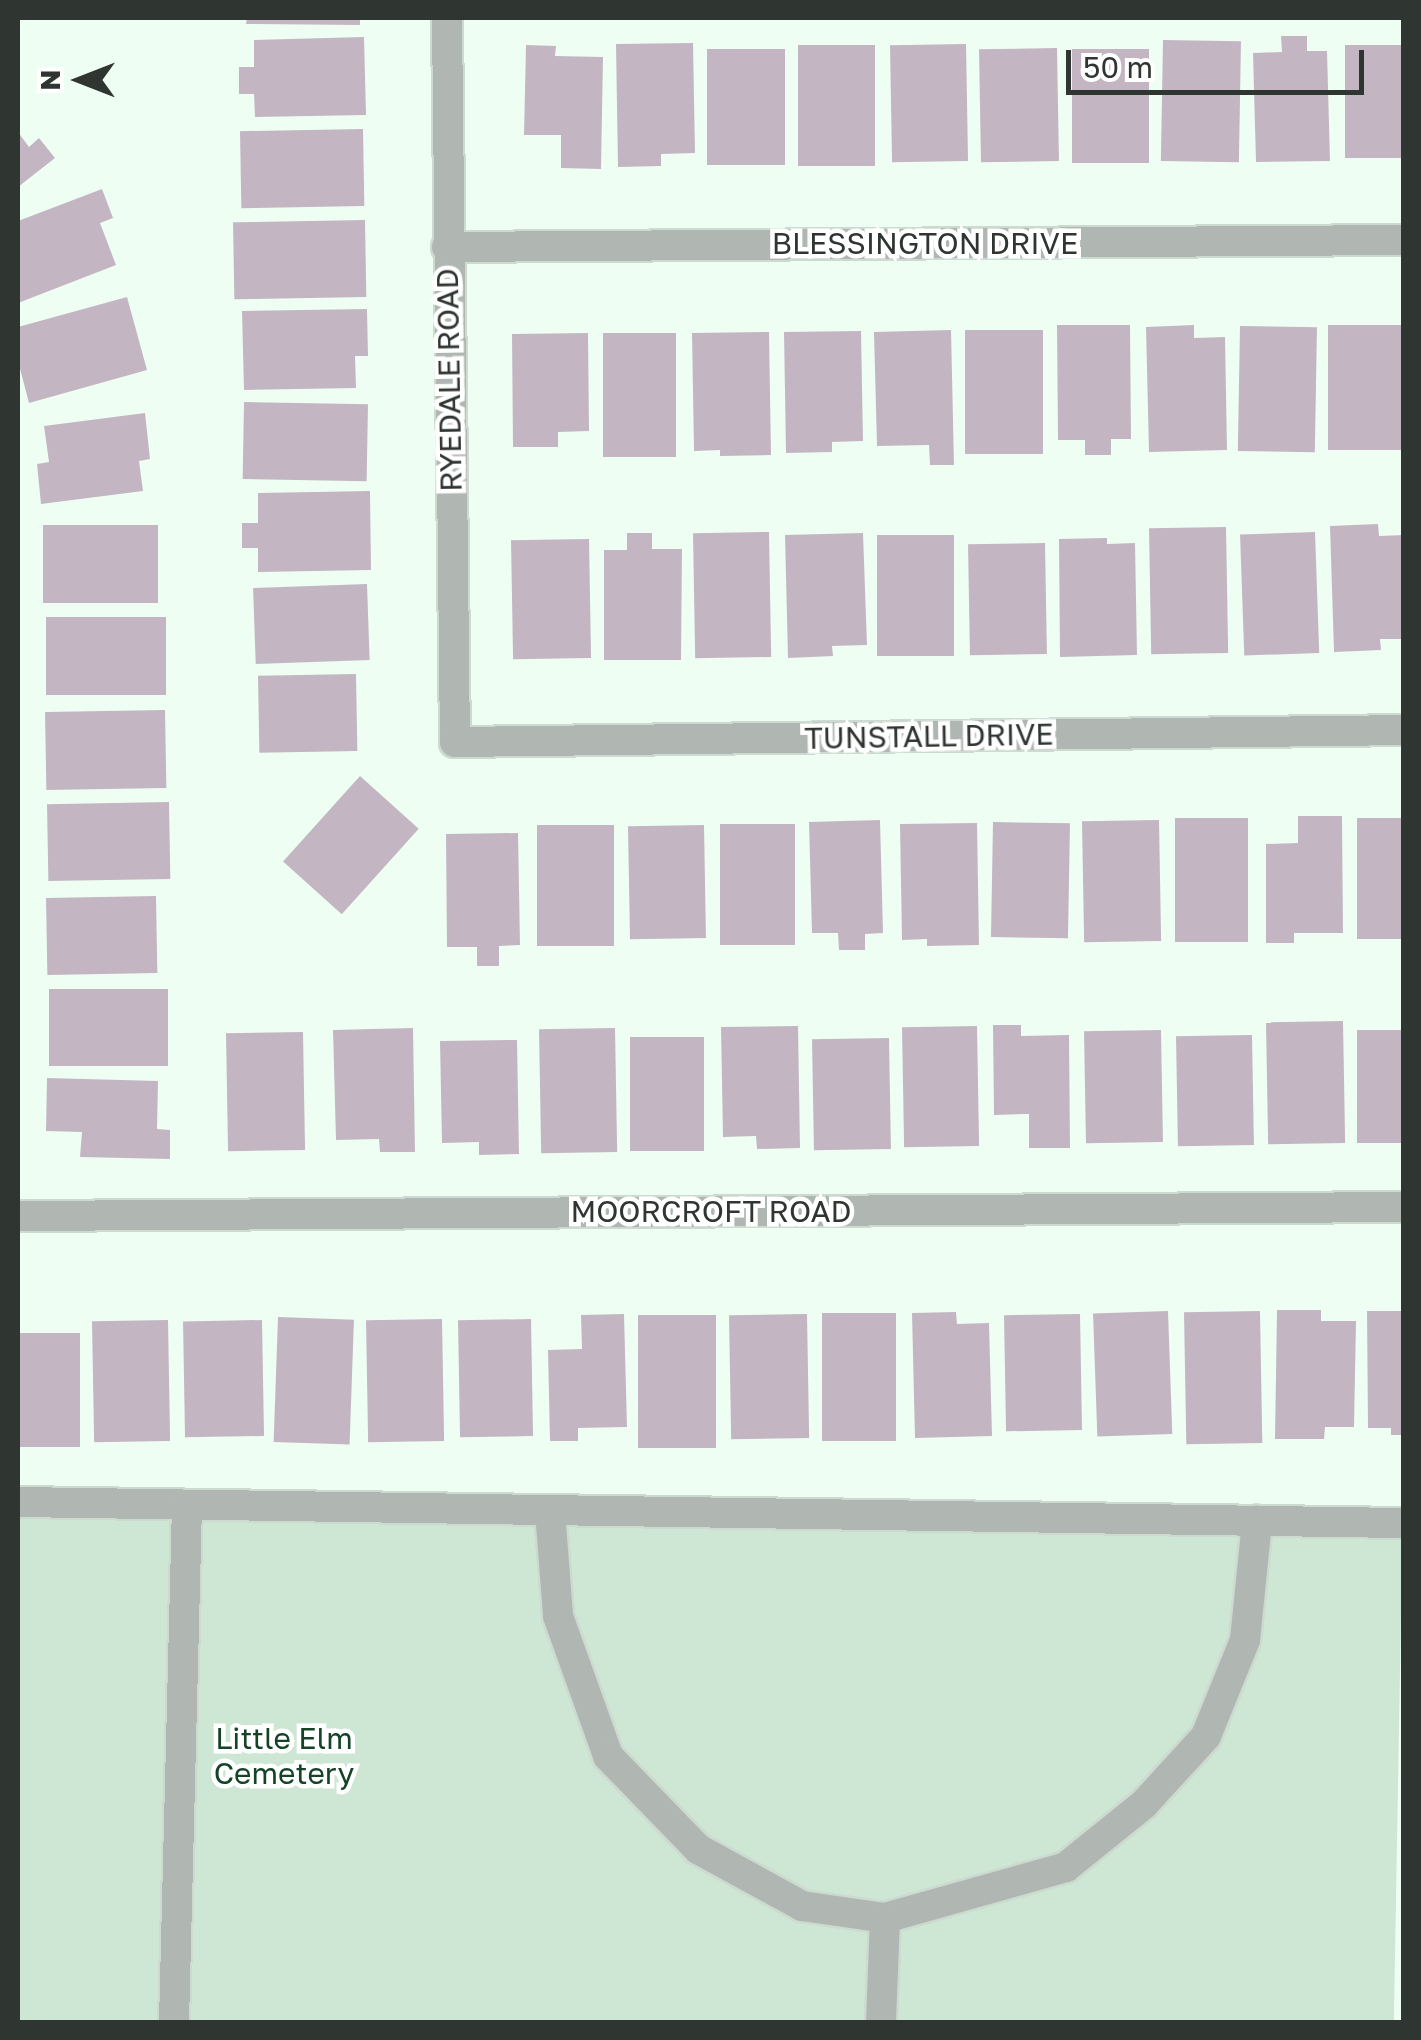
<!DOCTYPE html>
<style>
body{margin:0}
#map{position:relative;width:1421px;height:2040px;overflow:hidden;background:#effef3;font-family:"Golos Text",sans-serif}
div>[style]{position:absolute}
.green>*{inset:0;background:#cee6d4;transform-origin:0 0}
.building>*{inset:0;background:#c3b6c2;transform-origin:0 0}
.roads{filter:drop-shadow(2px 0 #ccdad0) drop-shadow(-2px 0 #ccdad0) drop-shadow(0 2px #ccdad0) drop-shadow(0 -2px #ccdad0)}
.minor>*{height:30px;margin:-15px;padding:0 15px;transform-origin:15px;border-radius:15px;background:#b0b7b2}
span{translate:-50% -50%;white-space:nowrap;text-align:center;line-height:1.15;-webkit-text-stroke:9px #fff;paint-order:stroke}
.street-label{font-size:30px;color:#2f3531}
.park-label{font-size:30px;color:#144327}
.frame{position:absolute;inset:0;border:20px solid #2f3531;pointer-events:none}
.north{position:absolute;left:30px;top:30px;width:100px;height:100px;-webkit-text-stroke:8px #fff;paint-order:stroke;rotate:270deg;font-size:28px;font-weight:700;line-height:40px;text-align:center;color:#2f3531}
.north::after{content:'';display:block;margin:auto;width:35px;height:45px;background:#2f3531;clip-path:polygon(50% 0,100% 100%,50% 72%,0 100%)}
.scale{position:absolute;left:1066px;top:50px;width:298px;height:45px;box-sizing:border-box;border:5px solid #2f3531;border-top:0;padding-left:12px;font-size:30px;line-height:35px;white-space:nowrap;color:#2f3531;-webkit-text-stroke:8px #fff;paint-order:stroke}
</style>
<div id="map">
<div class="green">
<i style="left:18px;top:1486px;width:1385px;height:536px;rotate:1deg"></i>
</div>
<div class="building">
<i style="clip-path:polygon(247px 18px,360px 18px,360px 25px,246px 24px)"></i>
<i style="clip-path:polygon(1281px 36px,1307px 36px,1307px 51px,1327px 51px,1330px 161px,1256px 162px,1253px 53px,1282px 52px)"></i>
<i style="clip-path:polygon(364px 37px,366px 115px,255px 117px,254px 94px,239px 94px,239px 67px,254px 67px,254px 40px)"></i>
<i style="left:1163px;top:40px;width:78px;height:121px;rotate:1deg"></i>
<i style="clip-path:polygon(693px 43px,695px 153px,661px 154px,661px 166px,618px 167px,616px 44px)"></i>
<i style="left:966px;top:44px;width:117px;height:76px;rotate:89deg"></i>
<i style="clip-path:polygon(526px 45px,556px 46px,555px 56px,603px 57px,601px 169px,561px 168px,561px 135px,524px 135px)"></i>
<i style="left:798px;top:45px;width:77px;height:121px"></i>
<i style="left:1345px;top:45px;width:59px;height:113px"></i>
<i style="left:1057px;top:48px;width:113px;height:78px;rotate:89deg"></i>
<i style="left:785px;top:49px;width:116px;height:78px;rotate:90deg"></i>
<i style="left:1072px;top:49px;width:77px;height:114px"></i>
<i style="left:363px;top:129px;width:77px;height:123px;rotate:89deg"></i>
<i style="clip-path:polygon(18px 132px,29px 147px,39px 138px,55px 158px,18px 187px)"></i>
<i style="clip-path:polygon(102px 189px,113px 218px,100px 223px,116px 265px,18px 303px,18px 221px)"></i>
<i style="left:365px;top:220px;width:77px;height:132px;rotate:89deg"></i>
<i style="clip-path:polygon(127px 297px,147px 370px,29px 403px,18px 361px,18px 327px)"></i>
<i style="clip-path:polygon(367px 309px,368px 356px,355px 356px,356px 388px,244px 390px,242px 311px)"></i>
<i style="clip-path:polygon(1057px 325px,1130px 325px,1131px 439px,1111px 439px,1111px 455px,1085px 455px,1085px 440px,1058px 440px)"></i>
<i style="clip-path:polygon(1194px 325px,1194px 338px,1225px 337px,1227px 450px,1149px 452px,1146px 327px)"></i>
<i style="left:1404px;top:325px;width:125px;height:76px;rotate:90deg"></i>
<i style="left:1240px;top:326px;width:77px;height:125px;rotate:1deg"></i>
<i style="clip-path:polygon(951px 330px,954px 465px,930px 465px,929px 445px,877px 446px,874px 332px)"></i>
<i style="left:1043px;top:330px;width:124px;height:78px;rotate:90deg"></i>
<i style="clip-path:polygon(861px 331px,863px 441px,832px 442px,832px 452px,786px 453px,784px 332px)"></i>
<i style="clip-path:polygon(769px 332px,771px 455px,720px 456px,720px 450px,694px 451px,692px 333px)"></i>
<i style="clip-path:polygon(588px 333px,589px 431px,558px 432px,558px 447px,513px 447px,512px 334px)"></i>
<i style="left:676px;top:333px;width:124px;height:73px;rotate:90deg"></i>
<i style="left:244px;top:402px;width:124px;height:77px;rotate:1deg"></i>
<i style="clip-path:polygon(145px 413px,150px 459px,139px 461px,143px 491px,41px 504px,37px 464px,49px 462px,44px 426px)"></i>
<i style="clip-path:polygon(370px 491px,371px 570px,258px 572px,258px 548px,242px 548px,242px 523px,258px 523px,258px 493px)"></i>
<i style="clip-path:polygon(1378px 524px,1379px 536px,1404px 535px,1404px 639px,1380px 639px,1381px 650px,1334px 652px,1330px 526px)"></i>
<i style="left:43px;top:525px;width:115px;height:78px"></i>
<i style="left:1226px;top:527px;width:126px;height:77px;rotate:89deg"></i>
<i style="left:769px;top:532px;width:125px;height:76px;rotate:89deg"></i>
<i style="left:1315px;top:532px;width:121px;height:75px;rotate:88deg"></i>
<i style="clip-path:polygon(627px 533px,652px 533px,652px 549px,682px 549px,681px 660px,604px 660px,604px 550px,627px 550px)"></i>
<i style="clip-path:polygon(863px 533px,867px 645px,832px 646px,833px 656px,788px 658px,785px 535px)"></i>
<i style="left:954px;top:535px;width:121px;height:77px;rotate:90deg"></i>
<i style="clip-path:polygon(1107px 538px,1107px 544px,1135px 543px,1137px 655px,1060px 657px,1059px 539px)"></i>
<i style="left:589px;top:539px;width:119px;height:78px;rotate:89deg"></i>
<i style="left:1045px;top:543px;width:111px;height:77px;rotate:89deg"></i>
<i style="left:367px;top:584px;width:76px;height:114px;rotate:88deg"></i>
<i style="left:46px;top:617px;width:120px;height:78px"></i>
<i style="left:356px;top:674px;width:77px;height:98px;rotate:89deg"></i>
<i style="left:165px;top:710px;width:78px;height:120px;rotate:89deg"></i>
<i style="left:360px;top:776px;width:79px;height:115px;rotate:42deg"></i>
<i style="left:169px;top:802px;width:77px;height:122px;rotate:89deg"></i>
<i style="clip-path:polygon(1298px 816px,1342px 816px,1343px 933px,1294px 933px,1294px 943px,1266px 943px,1266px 844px,1298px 843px)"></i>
<i style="left:1248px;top:818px;width:124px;height:73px;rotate:90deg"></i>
<i style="left:1404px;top:818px;width:121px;height:47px;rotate:90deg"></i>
<i style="clip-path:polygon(880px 820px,883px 933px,865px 934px,865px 950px,839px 950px,838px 933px,812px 933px,809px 822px)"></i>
<i style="left:1159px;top:820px;width:121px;height:77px;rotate:89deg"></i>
<i style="left:993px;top:822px;width:77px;height:115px;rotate:1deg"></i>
<i style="clip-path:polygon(977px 823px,979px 945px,927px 946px,927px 939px,902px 940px,900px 824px)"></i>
<i style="left:795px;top:824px;width:121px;height:75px;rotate:90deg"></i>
<i style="left:614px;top:825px;width:121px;height:77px;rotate:90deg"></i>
<i style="left:704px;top:825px;width:113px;height:76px;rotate:89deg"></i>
<i style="clip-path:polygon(518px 833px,520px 945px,499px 946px,499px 966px,477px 966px,477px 947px,447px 947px,446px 834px)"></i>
<i style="left:156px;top:896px;width:77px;height:110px;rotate:89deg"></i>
<i style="left:168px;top:989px;width:77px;height:119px;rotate:90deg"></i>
<i style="left:1343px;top:1021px;width:122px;height:77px;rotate:89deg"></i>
<i style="clip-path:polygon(993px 1025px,1021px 1025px,1021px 1036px,1069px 1035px,1070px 1148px,1029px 1148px,1029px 1114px,994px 1115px)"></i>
<i style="clip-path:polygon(798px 1026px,800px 1148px,757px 1149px,756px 1136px,723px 1137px,721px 1027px)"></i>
<i style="left:977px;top:1026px;width:120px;height:75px;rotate:89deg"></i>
<i style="clip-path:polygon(413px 1028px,415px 1152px,380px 1152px,379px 1139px,336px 1140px,333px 1030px)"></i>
<i style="left:615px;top:1028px;width:124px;height:76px;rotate:89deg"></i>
<i style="left:1161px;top:1030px;width:112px;height:77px;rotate:89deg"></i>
<i style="left:1357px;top:1030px;width:47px;height:113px"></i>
<i style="left:303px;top:1032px;width:118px;height:77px;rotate:89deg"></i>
<i style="left:1252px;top:1035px;width:110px;height:76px;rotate:89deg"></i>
<i style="left:630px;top:1037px;width:74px;height:114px"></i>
<i style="left:889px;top:1038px;width:111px;height:77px;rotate:89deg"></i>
<i style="clip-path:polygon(517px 1040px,519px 1154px,479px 1155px,479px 1142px,442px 1143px,440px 1041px)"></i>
<i style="clip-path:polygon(47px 1078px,158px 1081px,157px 1129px,170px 1130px,170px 1159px,80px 1157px,82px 1132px,46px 1131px)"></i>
<i style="clip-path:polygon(1277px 1310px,1321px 1310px,1321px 1321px,1356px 1321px,1354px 1427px,1325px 1427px,1324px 1439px,1275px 1439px)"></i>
<i style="left:1168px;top:1311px;width:123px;height:75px;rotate:88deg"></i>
<i style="left:1260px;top:1311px;width:132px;height:76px;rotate:89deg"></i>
<i style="clip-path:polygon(1367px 1311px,1404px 1311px,1404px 1435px,1391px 1435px,1391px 1428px,1368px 1428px)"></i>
<i style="clip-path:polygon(956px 1312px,957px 1324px,989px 1323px,992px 1436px,915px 1438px,912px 1313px)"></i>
<i style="left:896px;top:1313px;width:128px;height:74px;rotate:90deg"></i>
<i style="clip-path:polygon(624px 1314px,627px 1427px,578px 1428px,578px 1441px,550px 1441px,548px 1350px,582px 1349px,581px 1315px)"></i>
<i style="left:807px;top:1314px;width:124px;height:78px;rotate:89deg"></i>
<i style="left:1080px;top:1314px;width:116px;height:76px;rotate:89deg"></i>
<i style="left:716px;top:1315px;width:133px;height:78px;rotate:90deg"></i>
<i style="left:278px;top:1317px;width:76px;height:125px;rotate:2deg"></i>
<i style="left:442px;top:1319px;width:122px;height:76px;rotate:89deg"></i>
<i style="left:531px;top:1319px;width:117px;height:73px;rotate:89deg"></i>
<i style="left:168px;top:1320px;width:121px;height:76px;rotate:89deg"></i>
<i style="left:262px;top:1320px;width:116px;height:79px;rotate:89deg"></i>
<i style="left:18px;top:1333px;width:62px;height:114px"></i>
</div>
<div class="roads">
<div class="minor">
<i style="left:447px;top:18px;width:724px;rotate:89.37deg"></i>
<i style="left:455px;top:742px;width:949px;rotate:-0.72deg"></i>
<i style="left:447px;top:247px;width:957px;rotate:-0.42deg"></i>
<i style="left:18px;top:1216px;width:1386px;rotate:-0.37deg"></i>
<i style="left:18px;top:1502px;width:1386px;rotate:0.87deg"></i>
<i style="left:550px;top:1511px;width:105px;rotate:85.6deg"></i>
<i style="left:558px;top:1616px;width:149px;rotate:70.3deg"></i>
<i style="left:608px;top:1756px;width:129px;rotate:45.9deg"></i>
<i style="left:698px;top:1849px;width:119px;rotate:28.7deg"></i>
<i style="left:802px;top:1906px;width:84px;rotate:8.2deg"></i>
<i style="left:885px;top:1918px;width:188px;rotate:-15.7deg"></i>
<i style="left:1066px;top:1867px;width:100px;rotate:-38.9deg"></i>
<i style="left:1144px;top:1804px;width:92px;rotate:-47.6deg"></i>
<i style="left:1206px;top:1736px;width:104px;rotate:-67.9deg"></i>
<i style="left:1245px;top:1640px;width:120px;rotate:-84.2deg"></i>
<i style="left:174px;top:2022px;width:516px;rotate:-88.56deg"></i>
<i style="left:881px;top:2022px;width:104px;rotate:-87.8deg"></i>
</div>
</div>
<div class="street-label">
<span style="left:925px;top:243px">BLESSINGTON DRIVE</span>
<span style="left:449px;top:380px;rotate:-91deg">RYEDALE ROAD</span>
<span style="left:929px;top:736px;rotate:-1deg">TUNSTALL DRIVE</span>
<span style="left:711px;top:1211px">MOORCROFT ROAD</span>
</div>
<div class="park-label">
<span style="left:284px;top:1755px">Little Elm<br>Cemetery</span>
</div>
<div class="frame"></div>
<div class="north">N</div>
<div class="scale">50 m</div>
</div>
